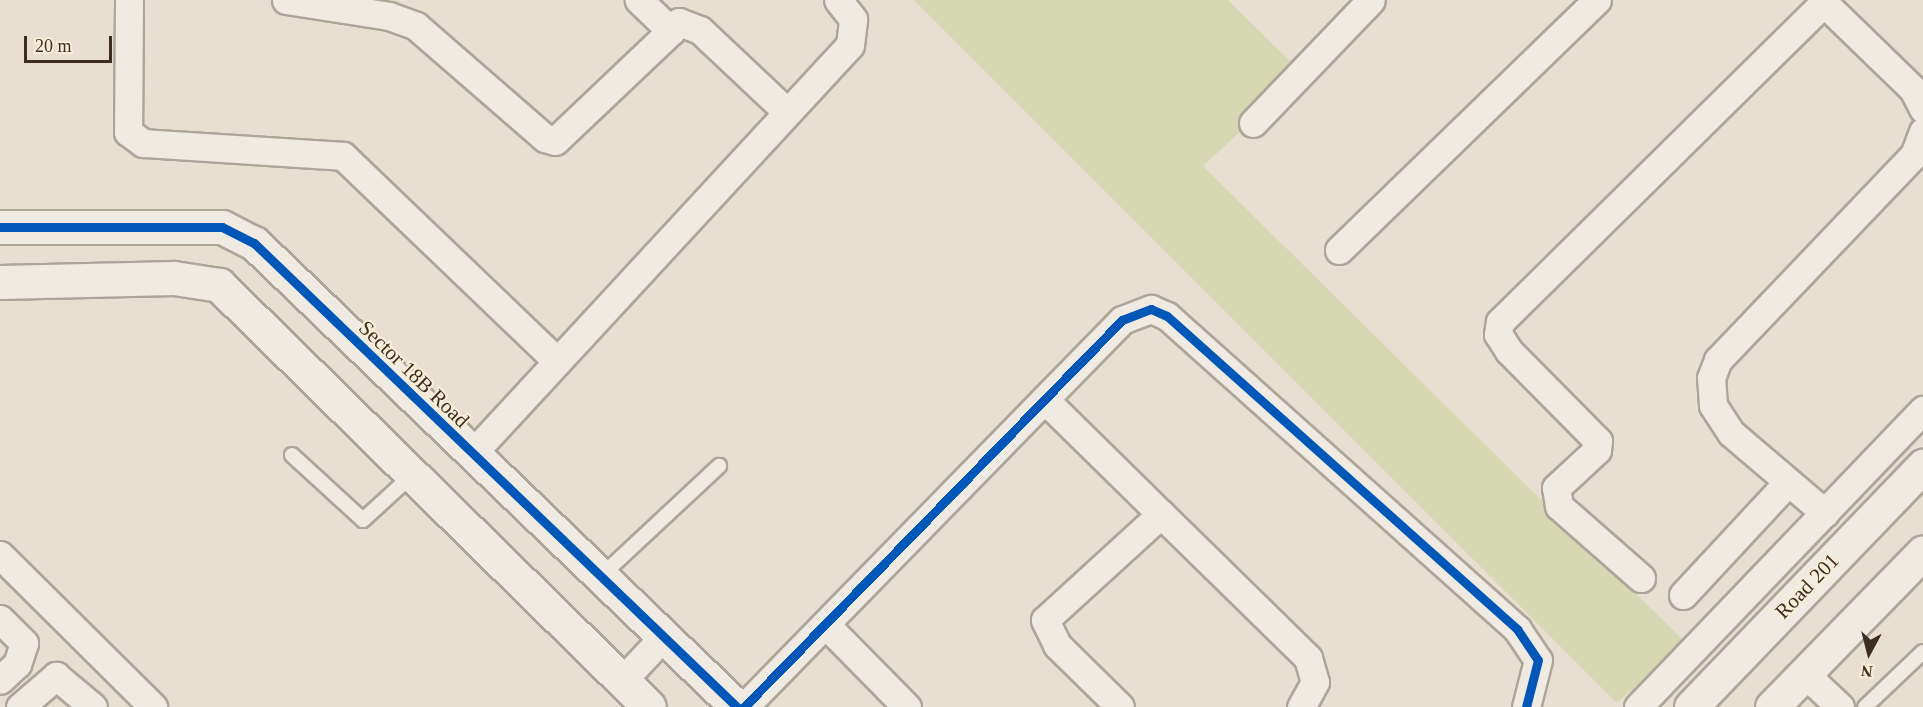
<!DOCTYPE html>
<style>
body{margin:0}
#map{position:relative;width:1923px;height:707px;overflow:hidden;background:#e7e0d1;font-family:Georgia,serif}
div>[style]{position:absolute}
.green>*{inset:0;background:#d6d7b3}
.roads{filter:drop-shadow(2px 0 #ada599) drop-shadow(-2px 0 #ada599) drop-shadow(0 2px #ada599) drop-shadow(0 -2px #ada599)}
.lane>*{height:14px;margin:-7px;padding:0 7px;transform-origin:7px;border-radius:7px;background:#efebe3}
.street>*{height:27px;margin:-13.5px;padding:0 13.5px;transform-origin:13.5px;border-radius:13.5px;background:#efebe3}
.secondary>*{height:33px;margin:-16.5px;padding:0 16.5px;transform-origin:16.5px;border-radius:16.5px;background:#efebe3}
.cycleway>*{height:9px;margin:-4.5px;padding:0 4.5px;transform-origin:4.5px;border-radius:4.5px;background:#0057b8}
span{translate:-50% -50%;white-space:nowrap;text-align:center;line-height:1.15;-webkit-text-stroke:4.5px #f7eed8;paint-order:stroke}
.street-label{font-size:21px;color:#3d2e20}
.north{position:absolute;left:1839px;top:623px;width:60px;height:60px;-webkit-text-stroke:4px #f7eed8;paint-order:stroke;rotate:187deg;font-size:16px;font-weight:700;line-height:24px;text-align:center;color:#3d2e20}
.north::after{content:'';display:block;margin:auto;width:21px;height:27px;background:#3d2e20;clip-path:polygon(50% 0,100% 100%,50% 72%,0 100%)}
.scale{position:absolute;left:24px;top:36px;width:88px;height:27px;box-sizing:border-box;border:3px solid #3d2e20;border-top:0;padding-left:8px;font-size:18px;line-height:21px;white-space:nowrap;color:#3d2e20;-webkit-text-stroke:4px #f7eed8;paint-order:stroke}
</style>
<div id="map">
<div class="green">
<i style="clip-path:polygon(914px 0,1228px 0,1303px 74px,1203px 166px,1686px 643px,1617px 703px)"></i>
</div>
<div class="roads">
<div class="lane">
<i style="left:292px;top:455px;width:96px;rotate:42.5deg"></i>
<i style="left:363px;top:520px;width:65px;rotate:-42.5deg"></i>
<i style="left:600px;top:577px;width:163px;rotate:-43deg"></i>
<i style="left:1865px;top:707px;width:80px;rotate:-43.5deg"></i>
</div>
<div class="street">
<i style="left:129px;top:0;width:132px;rotate:90.4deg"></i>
<i style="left:128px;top:132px;width:19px;rotate:36deg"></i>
<i style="left:143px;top:143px;width:200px;rotate:3.7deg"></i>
<i style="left:343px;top:156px;width:294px;rotate:43.8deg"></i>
<i style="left:286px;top:0;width:104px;rotate:8.8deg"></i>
<i style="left:389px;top:16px;width:29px;rotate:20deg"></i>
<i style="left:416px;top:26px;width:171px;rotate:41deg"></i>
<i style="left:545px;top:138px;width:10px;rotate:17deg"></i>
<i style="left:555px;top:141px;width:160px;rotate:-43.5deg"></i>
<i style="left:671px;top:31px;width:45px;rotate:-135.9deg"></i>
<i style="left:1821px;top:0;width:128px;rotate:44.1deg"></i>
<i style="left:1913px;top:89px;width:22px;rotate:63deg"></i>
<i style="left:671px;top:31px;width:12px;rotate:-48deg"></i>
<i style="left:679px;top:22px;width:22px;rotate:21deg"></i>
<i style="left:700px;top:30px;width:120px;rotate:43.3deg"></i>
<i style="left:1253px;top:123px;width:170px;rotate:-46.2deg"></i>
<i style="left:1339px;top:250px;width:359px;rotate:-44.1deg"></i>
<i style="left:1046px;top:401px;width:161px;rotate:44.5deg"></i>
<i style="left:1161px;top:514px;width:157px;rotate:137.6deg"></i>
<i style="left:1045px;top:620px;width:28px;rotate:64deg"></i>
<i style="left:1057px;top:645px;width:88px;rotate:44.5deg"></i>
<i style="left:471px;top:455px;width:558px;rotate:-47.25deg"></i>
<i style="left:850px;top:45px;width:26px;rotate:-83deg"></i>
<i style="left:853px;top:19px;width:24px;rotate:-128deg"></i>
<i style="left:1825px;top:513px;width:123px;rotate:-139.6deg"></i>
<i style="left:1731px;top:433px;width:33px;rotate:-123deg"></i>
<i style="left:1713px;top:405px;width:27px;rotate:-94deg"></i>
<i style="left:1711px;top:378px;width:19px;rotate:-69deg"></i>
<i style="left:1718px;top:360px;width:284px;rotate:-46.3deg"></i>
<i style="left:1914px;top:155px;width:25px;rotate:-69deg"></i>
<i style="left:1161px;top:514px;width:206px;rotate:44.4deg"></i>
<i style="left:1308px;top:658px;width:25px;rotate:74deg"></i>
<i style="left:1315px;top:682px;width:29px;rotate:119deg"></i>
<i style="left:0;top:555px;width:216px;rotate:44.8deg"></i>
<i style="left:1641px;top:578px;width:109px;rotate:-138.7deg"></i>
<i style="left:1559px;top:506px;width:18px;rotate:-99deg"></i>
<i style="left:1556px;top:488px;width:56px;rotate:-42.8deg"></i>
<i style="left:1597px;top:450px;width:9px;rotate:-84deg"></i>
<i style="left:1598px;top:441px;width:127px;rotate:-134.7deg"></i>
<i style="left:1509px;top:351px;width:20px;rotate:-123deg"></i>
<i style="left:1498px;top:334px;width:12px;rotate:-81deg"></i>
<i style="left:1500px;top:322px;width:455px;rotate:-44.6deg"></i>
<i style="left:1683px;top:595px;width:154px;rotate:-47.1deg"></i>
<i style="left:0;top:619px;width:34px;rotate:45deg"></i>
<i style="left:24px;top:643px;width:22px;rotate:108deg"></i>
<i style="left:17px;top:664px;width:23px;rotate:137deg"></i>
<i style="left:827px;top:626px;width:114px;rotate:45.4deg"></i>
<i style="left:1805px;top:674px;width:48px;rotate:43.3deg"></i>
<i style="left:622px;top:681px;width:60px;rotate:-47deg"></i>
<i style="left:20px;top:707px;width:48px;rotate:-40.7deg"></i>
<i style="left:56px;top:676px;width:48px;rotate:40deg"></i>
<i style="left:744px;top:707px;width:541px;rotate:-45.67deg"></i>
<i style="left:1122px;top:320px;width:31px;rotate:-21deg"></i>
<i style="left:1151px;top:309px;width:17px;rotate:24deg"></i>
<i style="left:1167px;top:316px;width:470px;rotate:41.8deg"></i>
<i style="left:1517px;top:629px;width:37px;rotate:56deg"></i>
<i style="left:1538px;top:660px;width:49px;rotate:104.3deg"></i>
<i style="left:1638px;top:707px;width:412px;rotate:-46.2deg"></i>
</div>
<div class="secondary">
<i style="left:0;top:227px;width:222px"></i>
<i style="left:222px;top:227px;width:36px;rotate:27deg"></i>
<i style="left:254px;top:243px;width:670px;rotate:43.85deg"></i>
<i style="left:0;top:282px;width:174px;rotate:-1.3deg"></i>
<i style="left:174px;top:278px;width:46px;rotate:8.8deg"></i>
<i style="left:219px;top:285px;width:602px;rotate:44.46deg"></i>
<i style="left:1691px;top:707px;width:335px;rotate:-46.1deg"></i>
<i style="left:1772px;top:707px;width:216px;rotate:-45.7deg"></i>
</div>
</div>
<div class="cycleway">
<i style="left:0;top:227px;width:222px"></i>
<i style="left:222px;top:227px;width:36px;rotate:27deg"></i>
<i style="left:254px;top:243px;width:670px;rotate:43.85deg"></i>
<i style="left:744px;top:707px;width:541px;rotate:-45.67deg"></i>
<i style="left:1122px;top:320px;width:31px;rotate:-21deg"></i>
<i style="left:1151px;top:309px;width:17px;rotate:24deg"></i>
<i style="left:1167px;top:316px;width:470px;rotate:41.8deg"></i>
<i style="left:1517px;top:629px;width:37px;rotate:56deg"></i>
<i style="left:1538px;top:660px;width:49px;rotate:104.3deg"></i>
</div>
<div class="street-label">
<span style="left:414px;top:374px;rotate:44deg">Sector 18B Road</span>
<span style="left:1807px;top:586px;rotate:-46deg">Road 201</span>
</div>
<div class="north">N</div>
<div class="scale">20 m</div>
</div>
